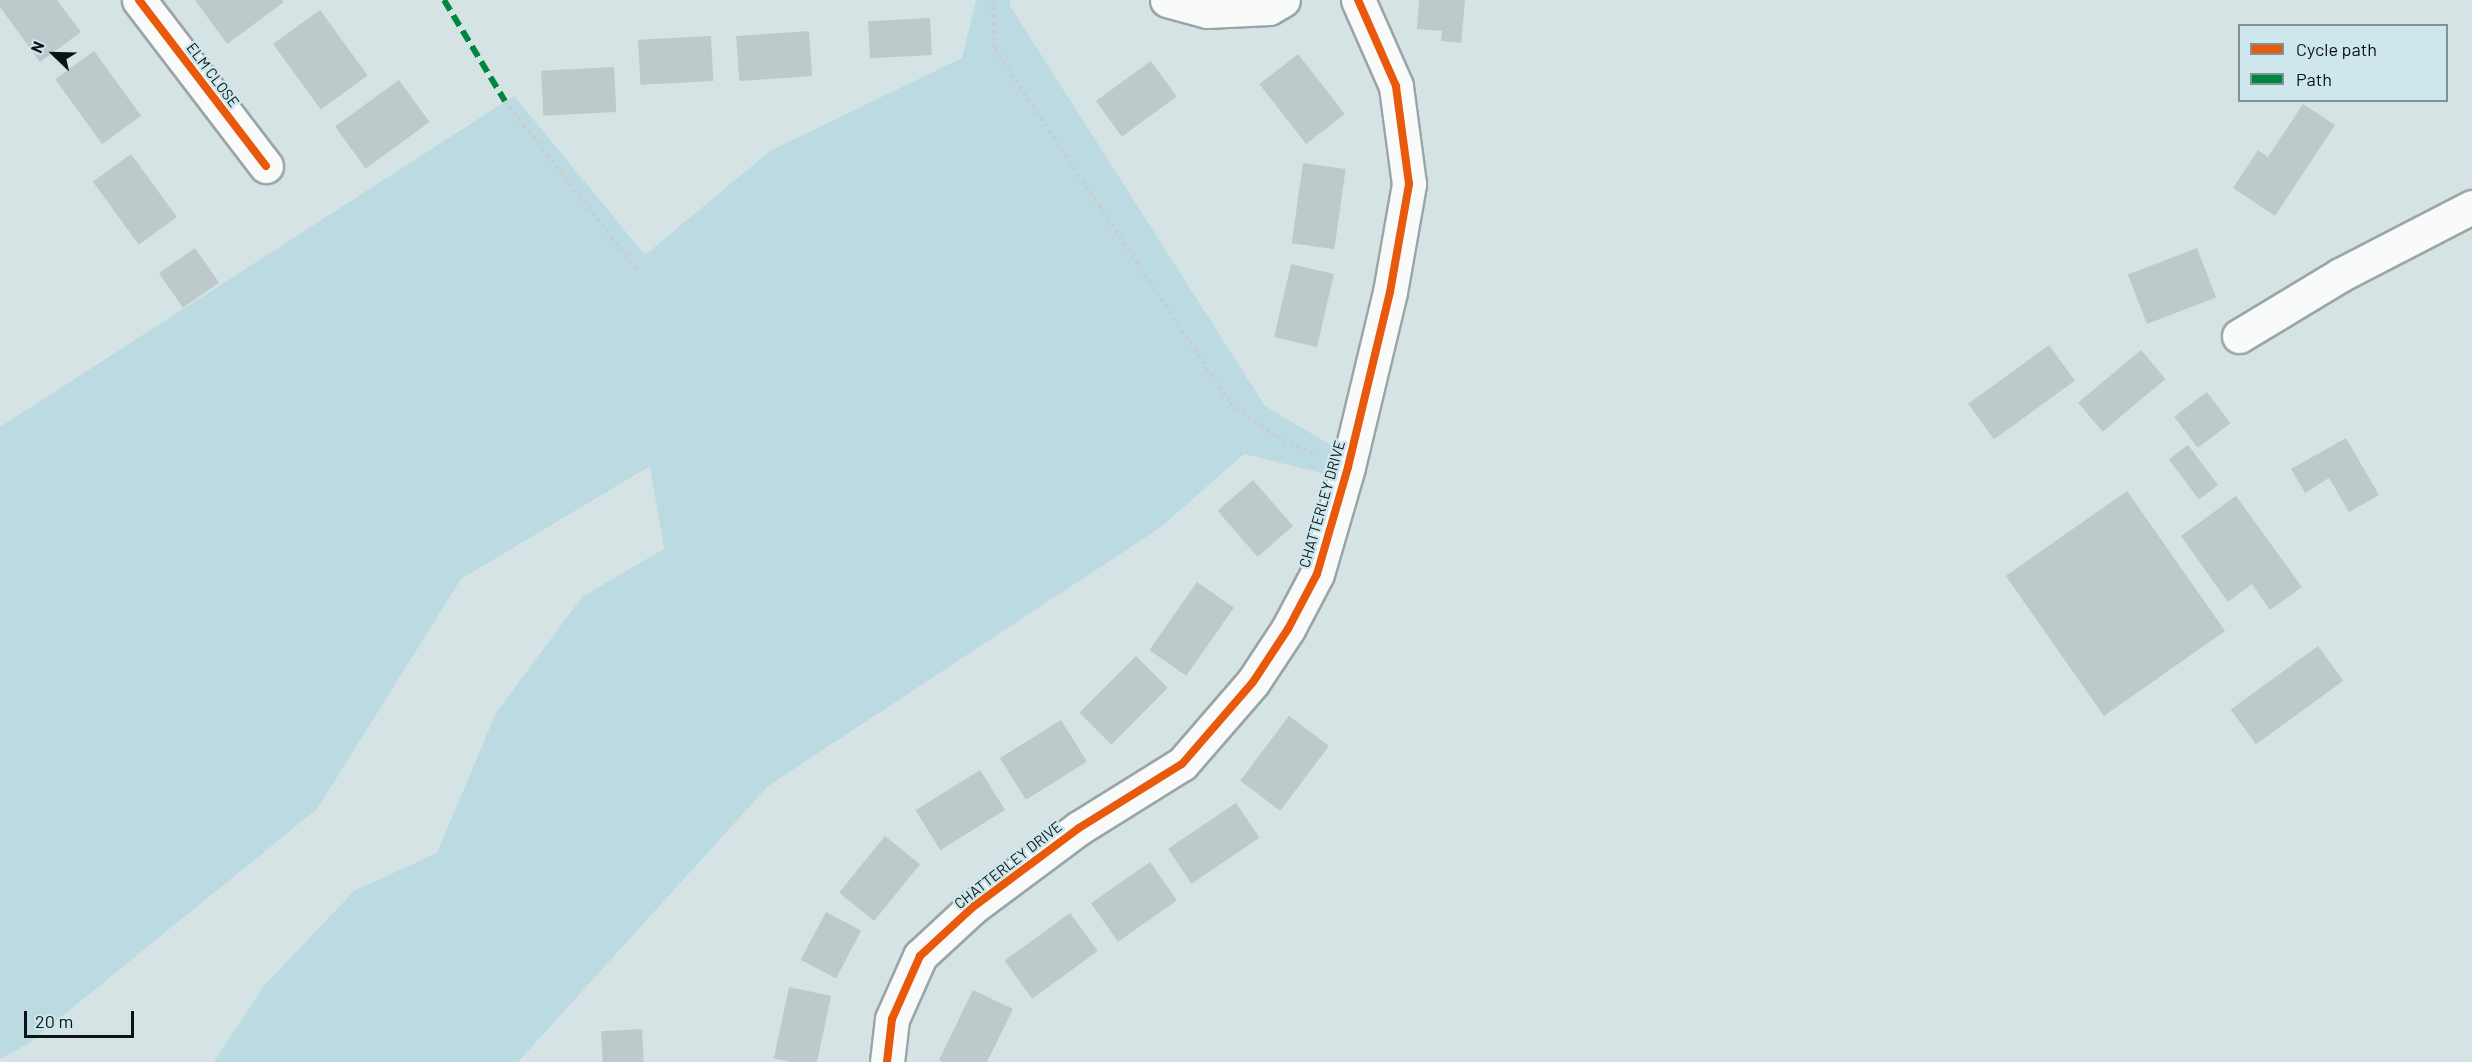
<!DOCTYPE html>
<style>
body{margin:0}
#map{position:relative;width:2472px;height:1062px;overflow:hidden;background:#d5e3e5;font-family:Barlow,sans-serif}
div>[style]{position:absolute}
.green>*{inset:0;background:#bbdae1}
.building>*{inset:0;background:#bec9cb;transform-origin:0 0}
.path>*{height:4px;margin-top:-2px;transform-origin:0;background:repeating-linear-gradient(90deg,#c9cdcd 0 3px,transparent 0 7.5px)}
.roads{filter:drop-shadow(2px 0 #9ba5a7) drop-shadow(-2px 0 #9ba5a7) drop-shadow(0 2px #9ba5a7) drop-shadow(0 -2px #9ba5a7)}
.minor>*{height:33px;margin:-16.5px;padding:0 16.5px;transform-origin:16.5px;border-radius:16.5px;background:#f9fbfb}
.quiet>*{height:6px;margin-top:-3px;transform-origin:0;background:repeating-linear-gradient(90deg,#00873e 0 12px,transparent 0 18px)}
.cycleway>*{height:8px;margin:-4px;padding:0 4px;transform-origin:4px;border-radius:4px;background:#e8590c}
span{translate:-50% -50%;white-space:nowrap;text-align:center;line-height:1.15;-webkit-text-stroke:5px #cee7ec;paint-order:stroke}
.street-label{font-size:15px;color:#0a1315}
.legend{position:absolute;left:2238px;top:24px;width:210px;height:78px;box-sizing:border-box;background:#cee7ec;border:2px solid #809296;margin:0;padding:8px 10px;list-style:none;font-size:18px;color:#0a1315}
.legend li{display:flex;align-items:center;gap:12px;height:30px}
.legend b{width:30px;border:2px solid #809296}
.north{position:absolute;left:24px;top:24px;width:60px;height:60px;-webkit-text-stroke:4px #cee7ec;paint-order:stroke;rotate:293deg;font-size:16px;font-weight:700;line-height:24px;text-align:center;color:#0a1315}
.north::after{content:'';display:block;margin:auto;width:21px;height:27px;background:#0a1315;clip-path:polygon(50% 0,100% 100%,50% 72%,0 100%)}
.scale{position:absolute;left:24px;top:1011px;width:110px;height:27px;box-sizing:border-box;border:3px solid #0a1315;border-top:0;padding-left:8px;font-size:18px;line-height:21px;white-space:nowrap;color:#0a1315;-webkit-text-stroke:4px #cee7ec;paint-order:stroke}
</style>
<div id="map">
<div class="green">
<i style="clip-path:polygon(976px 0,1010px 0,1010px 6px,1265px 406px,1351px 457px,1346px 479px,1244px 454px,1161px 527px,768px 786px,518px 1062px,214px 1062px,263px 987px,354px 891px,437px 853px,496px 713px,582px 597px,664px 549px,650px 466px,461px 579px,317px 809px,29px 1043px,0 1059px,0 427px,514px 96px,645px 255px,770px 151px,962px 58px)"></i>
</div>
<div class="building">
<i style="clip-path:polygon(0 0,57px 0,81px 32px,40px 62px,0 7px)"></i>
<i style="clip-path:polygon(195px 0,282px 0,284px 2px,227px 44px)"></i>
<i style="clip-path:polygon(1419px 0,1465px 0,1461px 43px,1441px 41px,1442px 31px,1417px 29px)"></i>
<i style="left:320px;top:10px;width:81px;height:58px;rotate:54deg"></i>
<i style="left:930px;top:18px;width:37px;height:62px;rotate:87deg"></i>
<i style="left:809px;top:31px;width:45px;height:73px;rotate:86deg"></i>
<i style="left:711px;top:36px;width:45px;height:73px;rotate:87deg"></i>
<i style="left:94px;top:51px;width:80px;height:48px;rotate:54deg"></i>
<i style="left:1298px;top:54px;width:76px;height:49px;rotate:52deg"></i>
<i style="left:1151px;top:61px;width:44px;height:68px;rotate:54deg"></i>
<i style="left:614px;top:67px;width:45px;height:73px;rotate:87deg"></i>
<i style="left:399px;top:80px;width:52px;height:79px;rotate:54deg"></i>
<i style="clip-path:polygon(2303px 104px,2335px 125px,2275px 216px,2233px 188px,2258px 150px,2268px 157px)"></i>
<i style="left:131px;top:154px;width:78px;height:47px;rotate:54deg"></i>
<i style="left:1303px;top:163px;width:43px;height:81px;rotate:8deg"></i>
<i style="left:195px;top:248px;width:42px;height:44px;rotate:55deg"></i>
<i style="left:2197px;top:248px;width:53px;height:74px;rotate:69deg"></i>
<i style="left:1291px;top:264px;width:44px;height:75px;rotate:13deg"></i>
<i style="left:2049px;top:345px;width:44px;height:100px;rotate:54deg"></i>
<i style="left:2141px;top:350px;width:38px;height:82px;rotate:50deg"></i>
<i style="left:2207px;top:392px;width:39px;height:41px;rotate:53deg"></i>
<i style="clip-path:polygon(2346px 438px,2379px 495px,2349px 512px,2329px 478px,2305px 493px,2291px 469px)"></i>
<i style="left:2188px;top:445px;width:50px;height:24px;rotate:53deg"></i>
<i style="left:1253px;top:480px;width:61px;height:47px;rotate:49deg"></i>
<i style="left:2127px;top:491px;width:171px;height:148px;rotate:55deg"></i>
<i style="clip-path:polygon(2236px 496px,2302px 587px,2270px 610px,2252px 584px,2228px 602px,2181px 536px)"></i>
<i style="left:1197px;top:582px;width:45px;height:83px;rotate:35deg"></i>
<i style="left:2318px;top:646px;width:43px;height:108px;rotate:54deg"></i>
<i style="left:1136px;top:656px;width:45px;height:80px;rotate:45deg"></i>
<i style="left:1289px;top:716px;width:50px;height:81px;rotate:37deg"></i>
<i style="left:1061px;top:720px;width:49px;height:72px;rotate:58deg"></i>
<i style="left:980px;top:770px;width:47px;height:76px;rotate:58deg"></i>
<i style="left:1236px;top:803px;width:42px;height:82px;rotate:56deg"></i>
<i style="left:885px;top:836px;width:45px;height:73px;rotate:39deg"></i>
<i style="left:1150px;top:862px;width:47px;height:72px;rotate:55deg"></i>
<i style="left:826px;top:912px;width:40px;height:54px;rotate:28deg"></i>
<i style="left:1070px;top:913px;width:47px;height:81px;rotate:54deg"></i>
<i style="left:789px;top:987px;width:43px;height:73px;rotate:12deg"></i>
<i style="clip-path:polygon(973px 990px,1013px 1009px,987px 1062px,943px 1062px,939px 1060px)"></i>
<i style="left:642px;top:1029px;width:33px;height:41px;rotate:87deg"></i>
</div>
<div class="path">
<i style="left:993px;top:0;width:49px;rotate:87.7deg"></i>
<i style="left:995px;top:49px;width:425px;rotate:56.4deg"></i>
<i style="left:1230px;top:403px;width:57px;rotate:36.5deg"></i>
<i style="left:1276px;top:437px;width:43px;rotate:23deg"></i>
<i style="left:505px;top:101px;width:216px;rotate:52deg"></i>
</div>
<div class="roads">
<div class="minor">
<i style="left:139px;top:0;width:209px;rotate:52.6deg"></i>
<i style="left:1167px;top:0;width:41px;rotate:15.4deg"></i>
<i style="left:1207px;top:11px;width:62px;rotate:-2.8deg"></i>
<i style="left:1269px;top:8px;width:16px;rotate:-30deg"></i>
<i style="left:2239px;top:336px;width:118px;rotate:-31.1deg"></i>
<i style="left:2340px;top:275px;width:148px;rotate:-27.3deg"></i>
<i style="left:887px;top:1062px;width:43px;rotate:-83.4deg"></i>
<i style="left:892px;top:1019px;width:69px;rotate:-66deg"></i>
<i style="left:920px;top:956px;width:72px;rotate:-42.8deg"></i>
<i style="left:973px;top:907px;width:132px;rotate:-36.7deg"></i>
<i style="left:1079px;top:828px;width:121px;rotate:-31.9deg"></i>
<i style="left:1182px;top:764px;width:108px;rotate:-49.1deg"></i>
<i style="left:1253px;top:682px;width:64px;rotate:-56.6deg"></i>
<i style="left:1288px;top:629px;width:62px;rotate:-62.2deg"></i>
<i style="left:1317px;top:574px;width:111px;rotate:-73.8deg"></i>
<i style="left:1348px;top:467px;width:180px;rotate:-76.5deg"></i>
<i style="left:1390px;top:292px;width:110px;rotate:-80deg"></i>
<i style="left:1409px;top:184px;width:99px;rotate:-97.6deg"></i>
<i style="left:1396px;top:86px;width:94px;rotate:-113.8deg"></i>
</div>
</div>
<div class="quiet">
<i style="left:444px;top:0;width:118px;rotate:58.9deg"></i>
</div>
<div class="cycleway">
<i style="left:139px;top:0;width:209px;rotate:52.6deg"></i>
<i style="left:887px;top:1062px;width:43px;rotate:-83.4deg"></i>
<i style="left:892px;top:1019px;width:69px;rotate:-66deg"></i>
<i style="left:920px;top:956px;width:72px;rotate:-42.8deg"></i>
<i style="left:973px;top:907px;width:132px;rotate:-36.7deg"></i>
<i style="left:1079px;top:828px;width:121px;rotate:-31.9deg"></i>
<i style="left:1182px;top:764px;width:108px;rotate:-49.1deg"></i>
<i style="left:1253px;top:682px;width:64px;rotate:-56.6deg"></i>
<i style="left:1288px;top:629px;width:62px;rotate:-62.2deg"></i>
<i style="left:1317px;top:574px;width:111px;rotate:-73.8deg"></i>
<i style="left:1348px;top:467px;width:180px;rotate:-76.5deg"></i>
<i style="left:1390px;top:292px;width:110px;rotate:-80deg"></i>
<i style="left:1409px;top:184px;width:99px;rotate:-97.6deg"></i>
<i style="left:1396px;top:86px;width:94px;rotate:-113.8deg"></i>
</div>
<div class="street-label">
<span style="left:213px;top:75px;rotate:53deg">ELM CLOSE</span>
<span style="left:1322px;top:504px;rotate:-74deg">CHATTERLEY DRIVE</span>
<span style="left:1008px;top:865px;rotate:-38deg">CHATTERLEY DRIVE</span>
</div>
<ul class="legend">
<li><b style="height:8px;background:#e8590c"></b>Cycle path</li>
<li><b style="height:8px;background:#00873e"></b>Path</li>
</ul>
<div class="north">N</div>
<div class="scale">20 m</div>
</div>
